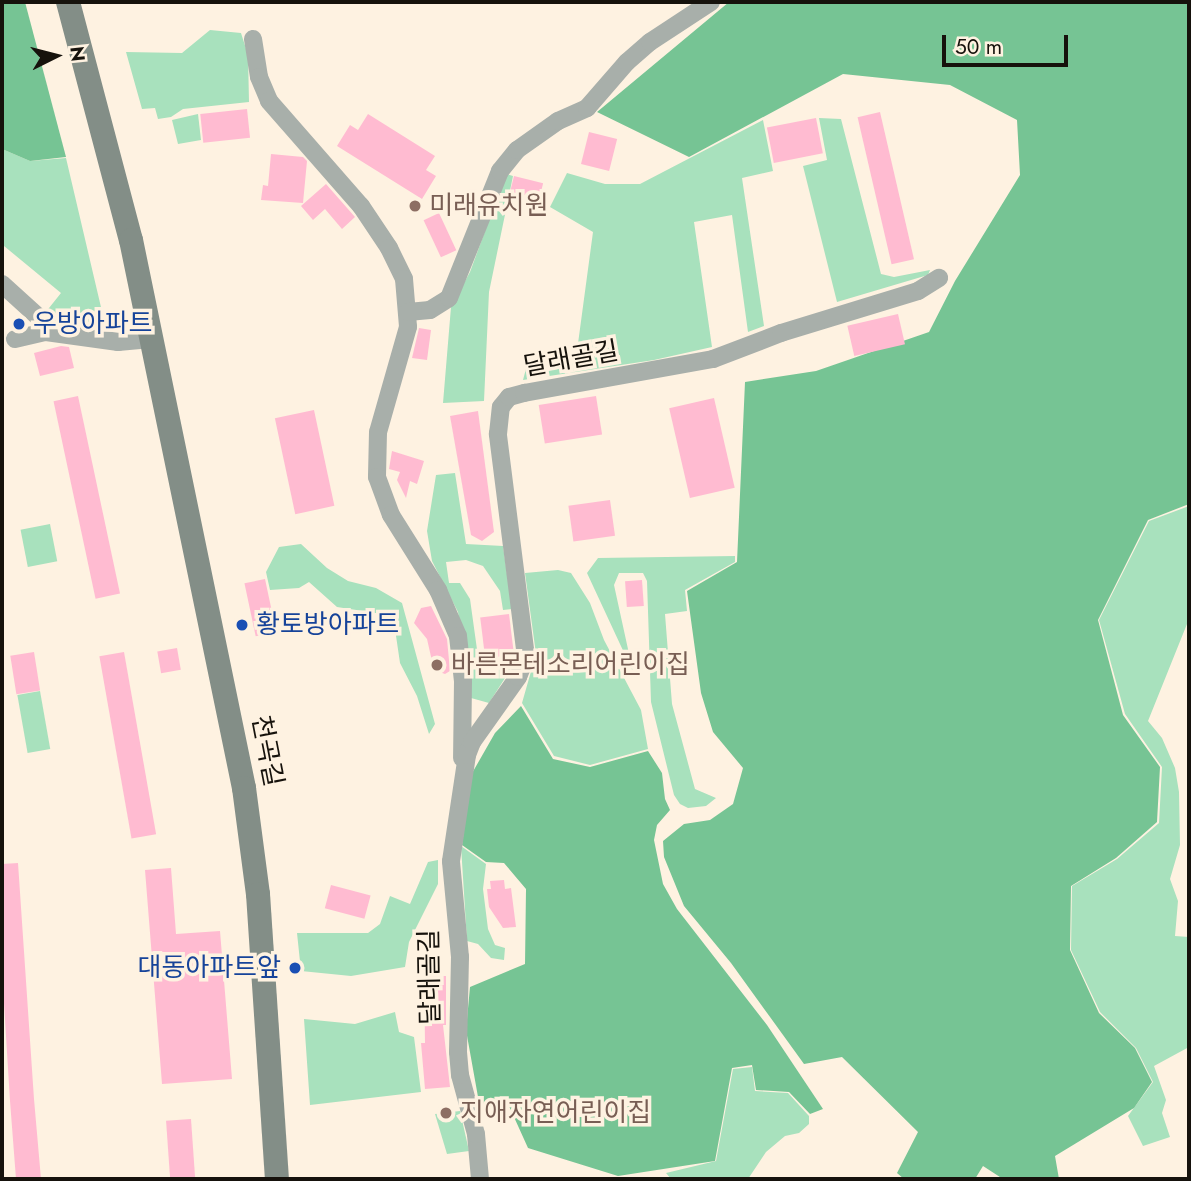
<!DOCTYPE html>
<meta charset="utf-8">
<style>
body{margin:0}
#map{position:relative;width:1191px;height:1181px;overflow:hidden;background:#fef2e1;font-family:Jost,"Noto Sans KR",sans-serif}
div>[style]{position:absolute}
.green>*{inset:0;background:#a8e1bd;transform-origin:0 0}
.forest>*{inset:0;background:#76c494}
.building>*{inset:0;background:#ffbbd1;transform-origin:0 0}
.street>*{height:18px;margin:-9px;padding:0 9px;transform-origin:9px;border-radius:9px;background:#a8afaa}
.secondary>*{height:24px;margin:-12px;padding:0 12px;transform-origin:12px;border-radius:12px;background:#838e87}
.dots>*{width:19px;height:19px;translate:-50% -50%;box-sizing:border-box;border:4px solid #fef2e1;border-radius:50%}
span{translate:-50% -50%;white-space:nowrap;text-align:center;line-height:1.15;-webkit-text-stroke:7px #fef2e1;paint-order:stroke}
.education-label{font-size:26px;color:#785e54}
.left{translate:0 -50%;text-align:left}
.transit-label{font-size:26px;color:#164399}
.right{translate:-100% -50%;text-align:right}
.street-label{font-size:26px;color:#16120c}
.frame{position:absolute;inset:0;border:4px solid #16120c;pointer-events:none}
.north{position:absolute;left:21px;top:21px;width:70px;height:70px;-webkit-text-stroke:5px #fef2e1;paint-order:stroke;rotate:84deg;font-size:19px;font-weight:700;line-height:28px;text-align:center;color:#16120c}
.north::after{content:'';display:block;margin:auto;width:24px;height:32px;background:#16120c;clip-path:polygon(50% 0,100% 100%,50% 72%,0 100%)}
.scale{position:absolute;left:942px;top:35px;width:126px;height:32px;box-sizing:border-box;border:4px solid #16120c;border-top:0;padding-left:9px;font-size:21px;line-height:24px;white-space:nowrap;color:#16120c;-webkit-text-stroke:5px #fef2e1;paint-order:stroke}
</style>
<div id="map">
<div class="green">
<i style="clip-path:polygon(210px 30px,241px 33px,248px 55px,249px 102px,183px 109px,171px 117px,158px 119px,155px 108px,142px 109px,126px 52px,182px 53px)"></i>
<i style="clip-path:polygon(198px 114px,201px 140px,178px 144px,172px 120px)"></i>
<i style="clip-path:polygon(819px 118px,841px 119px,881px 274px,894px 277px,930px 270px,928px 275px,837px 302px,803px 166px,827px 160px)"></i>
<i style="clip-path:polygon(763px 120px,773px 171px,742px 178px,764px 326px,748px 332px,732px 215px,694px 222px,712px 347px,654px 360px,523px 380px,527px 365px,577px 351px,593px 232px,550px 207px,567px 173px,605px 184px,640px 184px)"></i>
<i style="clip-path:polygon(2px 149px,30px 161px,66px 158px,104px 320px,98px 324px,53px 319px,45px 313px,61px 293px,4px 246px,2px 248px)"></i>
<i style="clip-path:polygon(506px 174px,513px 176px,489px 292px,484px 401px,443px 403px,451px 307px,470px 272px)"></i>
<i style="clip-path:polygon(455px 473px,466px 544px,503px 546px,512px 609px,503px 610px,500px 591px,483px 566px,466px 560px,446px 562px,449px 583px,460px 583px,470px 599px,480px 671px,512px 667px,489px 703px,471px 698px,458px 612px,432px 561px,427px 531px,436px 475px)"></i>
<i style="clip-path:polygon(1189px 506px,1189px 619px,1148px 721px,1162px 738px,1175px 768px,1179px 792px,1180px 845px,1170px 879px,1178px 901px,1175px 936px,1189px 937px,1189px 1047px,1154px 1066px,1166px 1100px,1162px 1113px,1170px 1137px,1143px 1146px,1128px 1116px,1153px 1082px,1136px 1048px,1100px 1012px,1071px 950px,1072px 886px,1117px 859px,1159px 823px,1162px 767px,1125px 714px,1099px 620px,1149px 521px)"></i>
<i style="left:50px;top:524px;width:38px;height:30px;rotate:79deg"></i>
<i style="clip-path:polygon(301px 544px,327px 568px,348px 581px,376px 588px,402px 603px,435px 724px,429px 734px,417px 696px,400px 663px,395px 629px,382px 614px,337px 607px,309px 582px,299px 588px,270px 590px,266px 572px,279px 547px)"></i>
<i style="clip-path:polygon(735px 556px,735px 562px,685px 590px,687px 611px,665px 614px,672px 704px,695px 789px,716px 798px,706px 806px,688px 808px,680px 804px,674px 795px,651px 702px,647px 581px,643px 573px,619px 573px,614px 585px,633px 672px,587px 573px,598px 558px)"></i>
<i style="clip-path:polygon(558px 570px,571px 573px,590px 603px,604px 640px,641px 710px,648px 749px,590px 765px,554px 756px,522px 703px,536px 654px,525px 573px)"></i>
<i style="left:40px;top:691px;width:59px;height:23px;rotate:80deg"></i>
<i style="clip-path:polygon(461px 846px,486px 864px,483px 889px,488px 929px,495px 945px,505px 948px,504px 960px,491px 958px,478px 944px,467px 941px)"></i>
<i style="clip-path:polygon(438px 860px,438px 884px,409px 942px,405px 967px,351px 976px,301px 971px,297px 933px,368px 933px,380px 924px,390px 896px,410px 904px,428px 862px)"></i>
<i style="clip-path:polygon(395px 1012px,399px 1032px,414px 1037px,421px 1092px,310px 1105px,304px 1019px,355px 1024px)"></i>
<i style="clip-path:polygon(752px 1067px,755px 1091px,788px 1093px,809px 1116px,809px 1124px,799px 1133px,785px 1136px,766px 1152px,748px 1179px,671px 1179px,666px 1173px,716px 1161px,733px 1069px)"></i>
<i style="clip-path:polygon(460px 1111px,469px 1151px,447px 1154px,435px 1114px)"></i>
</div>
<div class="forest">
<i style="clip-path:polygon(2px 2px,25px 2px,66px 157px,30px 161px,2px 149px)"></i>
<i style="clip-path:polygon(729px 2px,1189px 2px,1189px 504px,1148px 520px,1098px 620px,1123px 715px,1160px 767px,1157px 822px,1116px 858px,1071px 886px,1070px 950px,1099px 1013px,1135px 1048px,1152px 1082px,1134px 1108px,1055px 1156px,1059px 1179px,1003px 1179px,983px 1166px,975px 1179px,904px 1179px,897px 1173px,918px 1132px,842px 1057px,804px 1064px,731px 963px,684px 906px,664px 857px,663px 841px,684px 824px,710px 820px,733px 804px,743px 768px,713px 732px,701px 693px,687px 591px,737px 562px,745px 382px,816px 371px,929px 332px,955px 281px,1020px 175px,1017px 120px,950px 85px,843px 74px,689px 157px,597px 112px)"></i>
<i style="clip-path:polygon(521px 706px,553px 759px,590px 767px,648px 751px,662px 773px,665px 799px,670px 810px,657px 825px,654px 840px,663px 884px,677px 909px,767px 1025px,823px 1109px,810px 1114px,789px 1092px,756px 1090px,752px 1065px,732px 1068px,715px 1161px,618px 1176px,528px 1148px,509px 1106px,480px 1108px,466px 1030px,470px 987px,525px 964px,526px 889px,504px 863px,486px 862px,462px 845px,471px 775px,495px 733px)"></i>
</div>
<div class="building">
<i style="left:247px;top:109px;width:29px;height:47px;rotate:84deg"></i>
<i style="left:880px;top:112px;width:151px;height:23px;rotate:77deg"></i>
<i style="clip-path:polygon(368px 114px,435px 156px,426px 170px,436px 176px,422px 199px,337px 146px,350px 125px,358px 130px)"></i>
<i style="left:816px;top:118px;width:36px;height:50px;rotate:79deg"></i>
<i style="left:589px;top:132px;width:29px;height:33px;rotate:14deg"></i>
<i style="clip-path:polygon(271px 154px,303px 157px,307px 161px,303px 203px,261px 200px,263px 185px,268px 186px)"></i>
<i style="left:514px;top:176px;width:30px;height:16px;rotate:14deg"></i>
<i style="clip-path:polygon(326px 184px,355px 217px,342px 229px,325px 209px,313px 220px,301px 206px)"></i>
<i style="left:439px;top:213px;width:41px;height:17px;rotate:65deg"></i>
<i style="left:898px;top:314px;width:31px;height:52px;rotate:77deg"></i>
<i style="clip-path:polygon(419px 328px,431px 330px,427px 360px,412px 358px)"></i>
<i style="clip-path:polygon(61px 346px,69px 347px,74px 368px,40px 376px,34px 353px)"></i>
<i style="left:78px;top:396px;width:202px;height:25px;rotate:78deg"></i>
<i style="left:596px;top:396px;width:39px;height:58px;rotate:81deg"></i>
<i style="left:714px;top:398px;width:92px;height:46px;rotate:77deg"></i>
<i style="left:314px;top:410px;width:98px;height:40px;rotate:78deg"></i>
<i style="clip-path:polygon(478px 411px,494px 532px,482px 541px,471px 535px,450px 416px)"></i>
<i style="clip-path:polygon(392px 451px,424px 461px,417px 484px,410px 481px,406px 498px,397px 480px,400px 472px,389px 469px)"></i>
<i style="left:610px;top:500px;width:36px;height:42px;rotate:82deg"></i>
<i style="left:265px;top:579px;width:54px;height:21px;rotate:78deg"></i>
<i style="left:642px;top:580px;width:26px;height:17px;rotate:86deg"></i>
<i style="clip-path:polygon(431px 606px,447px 639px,450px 671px,445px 674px,434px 670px,427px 639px,414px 623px,421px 608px)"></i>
<i style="left:509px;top:614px;width:41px;height:29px;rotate:83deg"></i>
<i style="left:177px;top:648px;width:22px;height:20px;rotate:80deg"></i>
<i style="left:34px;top:652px;width:39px;height:24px;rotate:81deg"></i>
<i style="left:124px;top:652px;width:185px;height:25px;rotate:80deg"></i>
<i style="clip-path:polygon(18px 863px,34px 1099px,41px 1179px,16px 1179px,10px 1101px,2px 971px,2px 864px)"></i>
<i style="clip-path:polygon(171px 868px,176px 934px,220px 931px,232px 1079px,162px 1084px,145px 870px)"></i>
<i style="clip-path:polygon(504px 880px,505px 889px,511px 888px,516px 927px,503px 928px,489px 907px,487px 889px,491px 889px,490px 881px)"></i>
<i style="left:331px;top:885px;width:41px;height:24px;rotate:15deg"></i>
<i style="clip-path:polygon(424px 976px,446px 976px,446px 1025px,443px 1025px,450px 1087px,425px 1089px,421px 1043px,425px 1043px)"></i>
<i style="left:191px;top:1119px;width:60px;height:25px;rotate:86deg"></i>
</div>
<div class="street">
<i style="left:253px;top:39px;width:38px;rotate:81deg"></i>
<i style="left:259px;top:77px;width:26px;rotate:67deg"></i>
<i style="left:269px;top:101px;width:140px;rotate:48.8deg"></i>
<i style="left:361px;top:206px;width:50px;rotate:56.3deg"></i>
<i style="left:389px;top:248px;width:34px;rotate:64deg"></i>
<i style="left:404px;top:279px;width:48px;rotate:85.2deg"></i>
<i style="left:408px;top:327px;width:109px;rotate:105.9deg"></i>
<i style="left:378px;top:432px;width:45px;rotate:91.3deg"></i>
<i style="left:377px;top:477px;width:40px;rotate:69.8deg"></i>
<i style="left:391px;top:515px;width:89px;rotate:57.9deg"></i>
<i style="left:438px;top:590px;width:50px;rotate:66.5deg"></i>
<i style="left:458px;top:636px;width:45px;rotate:83.7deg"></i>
<i style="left:463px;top:681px;width:77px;rotate:90.7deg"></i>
<i style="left:2px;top:284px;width:73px;rotate:42.2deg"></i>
<i style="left:408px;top:312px;width:22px;rotate:-5deg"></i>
<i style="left:430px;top:310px;width:22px;rotate:-32deg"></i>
<i style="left:449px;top:298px;width:137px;rotate:-68.1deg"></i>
<i style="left:500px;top:171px;width:27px;rotate:-51deg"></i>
<i style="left:517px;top:150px;width:50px;rotate:-35.3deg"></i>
<i style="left:558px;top:121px;width:32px;rotate:-24deg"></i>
<i style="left:587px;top:108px;width:61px;rotate:-49deg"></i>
<i style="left:627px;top:62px;width:30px;rotate:-41deg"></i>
<i style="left:650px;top:42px;width:73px;rotate:-33.3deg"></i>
<i style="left:15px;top:339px;width:32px;rotate:-13deg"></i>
<i style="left:46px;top:332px;width:73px;rotate:7.9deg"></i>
<i style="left:118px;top:342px;width:33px;rotate:-5deg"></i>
<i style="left:480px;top:1179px;width:45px;rotate:-95.1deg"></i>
<i style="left:476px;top:1134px;width:61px;rotate:-105.2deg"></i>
<i style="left:460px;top:1075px;width:23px;rotate:-95deg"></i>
<i style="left:458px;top:1052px;width:95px;rotate:-88.8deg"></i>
<i style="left:460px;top:957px;width:96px;rotate:-95.4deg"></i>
<i style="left:451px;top:861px;width:107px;rotate:-81.4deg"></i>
<i style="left:467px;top:755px;width:14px;rotate:-69deg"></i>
<i style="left:472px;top:742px;width:80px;rotate:-54.7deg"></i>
<i style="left:518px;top:677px;width:22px;rotate:-68deg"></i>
<i style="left:526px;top:657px;width:225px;rotate:-97.2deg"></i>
<i style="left:498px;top:434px;width:27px;rotate:-84deg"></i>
<i style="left:501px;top:407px;width:13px;rotate:-51deg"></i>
<i style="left:509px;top:397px;width:16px;rotate:-15deg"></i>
<i style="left:524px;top:393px;width:192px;rotate:-10.2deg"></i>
<i style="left:713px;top:359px;width:73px;rotate:-20.9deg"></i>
<i style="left:781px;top:333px;width:143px;rotate:-17deg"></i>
<i style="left:918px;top:291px;width:25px;rotate:-32deg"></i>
</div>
<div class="secondary">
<i style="left:68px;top:2px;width:246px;rotate:75.2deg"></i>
<i style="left:131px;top:240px;width:560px;rotate:78.35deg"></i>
<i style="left:244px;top:788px;width:107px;rotate:82.5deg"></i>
<i style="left:258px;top:894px;width:286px;rotate:86.2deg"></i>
</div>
<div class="dots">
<i style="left:415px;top:206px;background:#8d6e63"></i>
<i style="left:19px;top:324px;background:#1a4fb4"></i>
<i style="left:242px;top:625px;background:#1a4fb4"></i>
<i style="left:437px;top:665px;background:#8d6e63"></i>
<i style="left:295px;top:968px;background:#1a4fb4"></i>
<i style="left:446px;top:1113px;background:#8d6e63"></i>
</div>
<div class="education-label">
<span class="left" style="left:429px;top:206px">미래유치원</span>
<span class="left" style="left:451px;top:665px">바른몬테소리어린이집</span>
<span class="left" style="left:460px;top:1113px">지애자연어린이집</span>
</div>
<div class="transit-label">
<span class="left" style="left:33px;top:324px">우방아파트</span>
<span class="left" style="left:256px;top:625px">황토방아파트</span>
<span class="right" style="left:281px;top:968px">대동아파트앞</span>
</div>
<div class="street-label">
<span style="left:571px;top:359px;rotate:-10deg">달래골길</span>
<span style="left:267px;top:751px;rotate:79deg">천곡길</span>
<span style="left:430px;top:977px;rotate:-91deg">달래골길</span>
</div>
<div class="frame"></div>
<div class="north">N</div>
<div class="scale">50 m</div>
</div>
